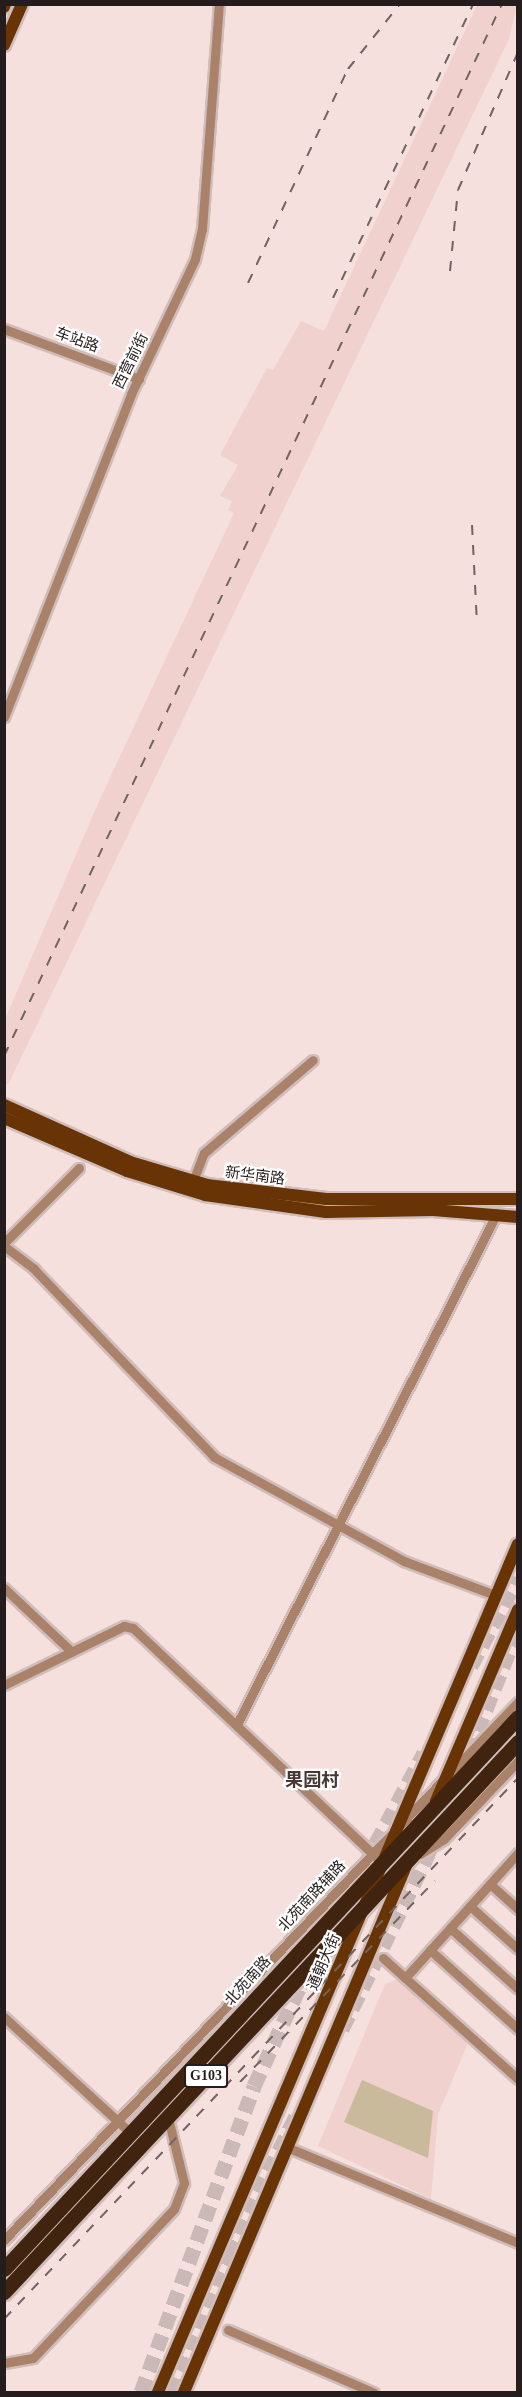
<!DOCTYPE html>
<meta charset="utf-8">
<style>
body{margin:0}
#map{position:relative;width:522px;height:2397px;overflow:hidden;background:#f5e0dd;font-family:"Times New Roman","Noto Sans SC",serif}
div>[style]{position:absolute}
.built>*{inset:0;background:#f0d1ce}
.green>*{inset:0;background:#c9ba9b}
.highway-tunnel>*{height:15px;margin-top:-7.5px;transform-origin:0;background:repeating-linear-gradient(90deg,#cbb9b7 0 15px,transparent 0 23px)}
.roads{filter:drop-shadow(2px 0 #d0bdba) drop-shadow(-2px 0 #d0bdba) drop-shadow(0 2px #d0bdba) drop-shadow(0 -2px #d0bdba)}
.minor>*{height:9px;margin:-4.5px;padding:0 4.5px;transform-origin:4.5px;border-radius:4.5px;background:#a98269}
.major>*{height:12px;margin:-6px;padding:0 6px;transform-origin:6px;border-radius:6px;background:#683406}
.highway>*{height:15px;margin:-7.5px;padding:0 7.5px;transform-origin:7.5px;border-radius:7.5px;background:#40240f}
.rail>*{height:2px;margin-top:-1px;transform-origin:0;background:repeating-linear-gradient(90deg,#706362 0 10px,transparent 0 20px)}
span{translate:-50% -50%;white-space:nowrap;text-align:center;line-height:1.15;-webkit-text-stroke:4.5px #fff;paint-order:stroke}
.shield-label span{padding:2px 4px;background:#fff;border:2px solid;border-radius:4px;-webkit-text-stroke-width:0}
.shield-label{font-size:14px;color:#251d1d;font-weight:700}
.street-label{font-size:15px;color:#251d1d}
.quarter-label{font-size:18px;color:#483735;font-weight:700}
.frame{position:absolute;inset:0;border:6px solid #251d1d;pointer-events:none}
</style>
<div id="map">
<div class="built">
<i style="clip-path:polygon(477px 5px,517px 5px,509px 39px,8px 1085px,5px 1083px,5px 1019px,100px 799px,234px 513px,228px 510px,232px 501px,220px 496px,238px 465px,220px 455px,267px 368px,273px 370px,301px 321px,324px 331px)"></i>
<i style="clip-path:polygon(399px 1979px,468px 2043px,438px 2114px,431px 2199px,318px 2146px,385px 1984px)"></i>
</div>
<div class="green">
<i style="clip-path:polygon(362px 2080px,433px 2111px,428px 2158px,344px 2122px)"></i>
</div>
<div class="highway-tunnel">
<i style="left:471px;top:1666px;width:100px;rotate:-61.9deg"></i>
<i style="left:342px;top:2029px;width:190px;rotate:-63.7deg"></i>
<i style="left:426px;top:1859px;width:248px;rotate:-68.2deg"></i>
<i style="left:141px;top:2392px;width:326px;rotate:-69.7deg"></i>
<i style="left:254px;top:2086px;width:110px;rotate:-65.3deg"></i>
<i style="left:300px;top:1986px;width:264px;rotate:-62deg"></i>
<i style="left:172px;top:2392px;width:149px;rotate:-67.9deg"></i>
<i style="left:228px;top:2254px;width:156px;rotate:-63.8deg"></i>
</div>
<div class="roads">
<div class="minor">
<i style="left:4px;top:329px;width:144px;rotate:20.3deg"></i>
<i style="left:4px;top:717px;width:347px;rotate:-68.5deg"></i>
<i style="left:131px;top:394px;width:149px;rotate:-64.6deg"></i>
<i style="left:195px;top:259px;width:31px;rotate:-77deg"></i>
<i style="left:202px;top:229px;width:226px;rotate:-85.7deg"></i>
<i style="left:193px;top:1181px;width:30px;rotate:-69deg"></i>
<i style="left:204px;top:1153px;width:143px;rotate:-40.5deg"></i>
<i style="left:4px;top:1243px;width:106px;rotate:-45deg"></i>
<i style="left:4px;top:1246px;width:38px;rotate:37deg"></i>
<i style="left:34px;top:1269px;width:260px;rotate:46.2deg"></i>
<i style="left:214px;top:1457px;width:217px;rotate:28.7deg"></i>
<i style="left:404px;top:1561px;width:97px;rotate:20.5deg"></i>
<i style="left:4px;top:1588px;width:93px;rotate:43.3deg"></i>
<i style="left:4px;top:1685px;width:134px;rotate:-26.2deg"></i>
<i style="left:124px;top:1626px;width:9px;rotate:13deg"></i>
<i style="left:133px;top:1628px;width:334px;rotate:43.3deg"></i>
<i style="left:237px;top:1724px;width:573px;rotate:-63.03deg"></i>
<i style="left:451px;top:1772px;width:97px;rotate:-46.3deg"></i>
<i style="left:420px;top:1854px;width:28px;rotate:-32deg"></i>
<i style="left:444px;top:1839px;width:108px;rotate:-46.5deg"></i>
<i style="left:490px;top:1884px;width:38px;rotate:42deg"></i>
<i style="left:470px;top:1906px;width:64px;rotate:41.9deg"></i>
<i style="left:450px;top:1928px;width:91px;rotate:41.9deg"></i>
<i style="left:430px;top:1950px;width:118px;rotate:41.9deg"></i>
<i style="left:383px;top:1958px;width:181px;rotate:41.9deg"></i>
<i style="left:405px;top:1978px;width:169px;rotate:-47.9deg"></i>
<i style="left:4px;top:2017px;width:163px;rotate:42.5deg"></i>
<i style="left:289px;top:2148px;width:248px;rotate:22.5deg"></i>
<i style="left:4px;top:2240px;width:633px;rotate:-46.34deg"></i>
<i style="left:228px;top:2330px;width:158px;rotate:23.2deg"></i>
<i style="left:4px;top:2363px;width:29px;rotate:-10deg"></i>
<i style="left:33px;top:2358px;width:205px;rotate:-46.6deg"></i>
<i style="left:174px;top:2209px;width:28px;rotate:-69deg"></i>
<i style="left:184px;top:2183px;width:67px;rotate:-103.8deg"></i>
</div>
<div class="major">
<i style="left:4px;top:7px;width:3px;rotate:-72deg"></i>
<i style="left:4px;top:45px;width:45px;rotate:-66.3deg"></i>
<i style="left:4px;top:1105px;width:138px;rotate:24.3deg"></i>
<i style="left:130px;top:1162px;width:80px;rotate:16.6deg"></i>
<i style="left:207px;top:1185px;width:120px;rotate:6.7deg"></i>
<i style="left:326px;top:1199px;width:192px"></i>
<i style="left:4px;top:1118px;width:134px;rotate:23.3deg"></i>
<i style="left:127px;top:1171px;width:82px;rotate:17.1deg"></i>
<i style="left:205px;top:1195px;width:122px;rotate:8deg"></i>
<i style="left:326px;top:1212px;width:107px;rotate:-1.1deg"></i>
<i style="left:433px;top:1210px;width:85px;rotate:4.7deg"></i>
<i style="left:436px;top:1801px;width:208px;rotate:-66.8deg"></i>
<i style="left:158px;top:2392px;width:921px;rotate:-67deg"></i>
<i style="left:184px;top:2392px;width:571px;rotate:-67.12deg"></i>
</div>
<div class="highway">
<i style="left:4px;top:2269px;width:754px;rotate:-47.04deg"></i>
<i style="left:4px;top:2292px;width:753px;rotate:-46.94deg"></i>
</div>
</div>
<div class="rail">
<i style="left:450px;top:271px;width:81px;rotate:-84.4deg"></i>
<i style="left:458px;top:190px;width:150px;rotate:-66.5deg"></i>
<i style="left:248px;top:283px;width:236px;rotate:-65deg"></i>
<i style="left:348px;top:69px;width:83px;rotate:-51.3deg"></i>
<i style="left:333px;top:298px;width:326px;rotate:-64.5deg"></i>
<i style="left:472px;top:525px;width:100px;rotate:87.1deg"></i>
<i style="left:4px;top:1056px;width:1164px;rotate:-64.67deg"></i>
<i style="left:240px;top:2082px;width:280px;rotate:-45.9deg"></i>
<i style="left:4px;top:2319px;width:746px;rotate:-46.47deg"></i>
</div>
<div class="shield-label">
<span style="left:206px;top:2076px">G103</span>
</div>
<div class="street-label">
<span style="left:77px;top:340px;rotate:20deg">车站路</span>
<span style="left:131px;top:361px;rotate:-64deg">西营前街</span>
<span style="left:255px;top:1176px;rotate:7deg">新华南路</span>
<span style="left:312px;top:1896px;rotate:-47deg">北苑南路辅路</span>
<span style="left:324px;top:1962px;rotate:-67deg">通朝大街</span>
<span style="left:248px;top:1981px;rotate:-48deg">北苑南路</span>
</div>
<div class="quarter-label">
<span style="left:312px;top:1780px">果园村</span>
</div>
<div class="frame"></div>
</div>
